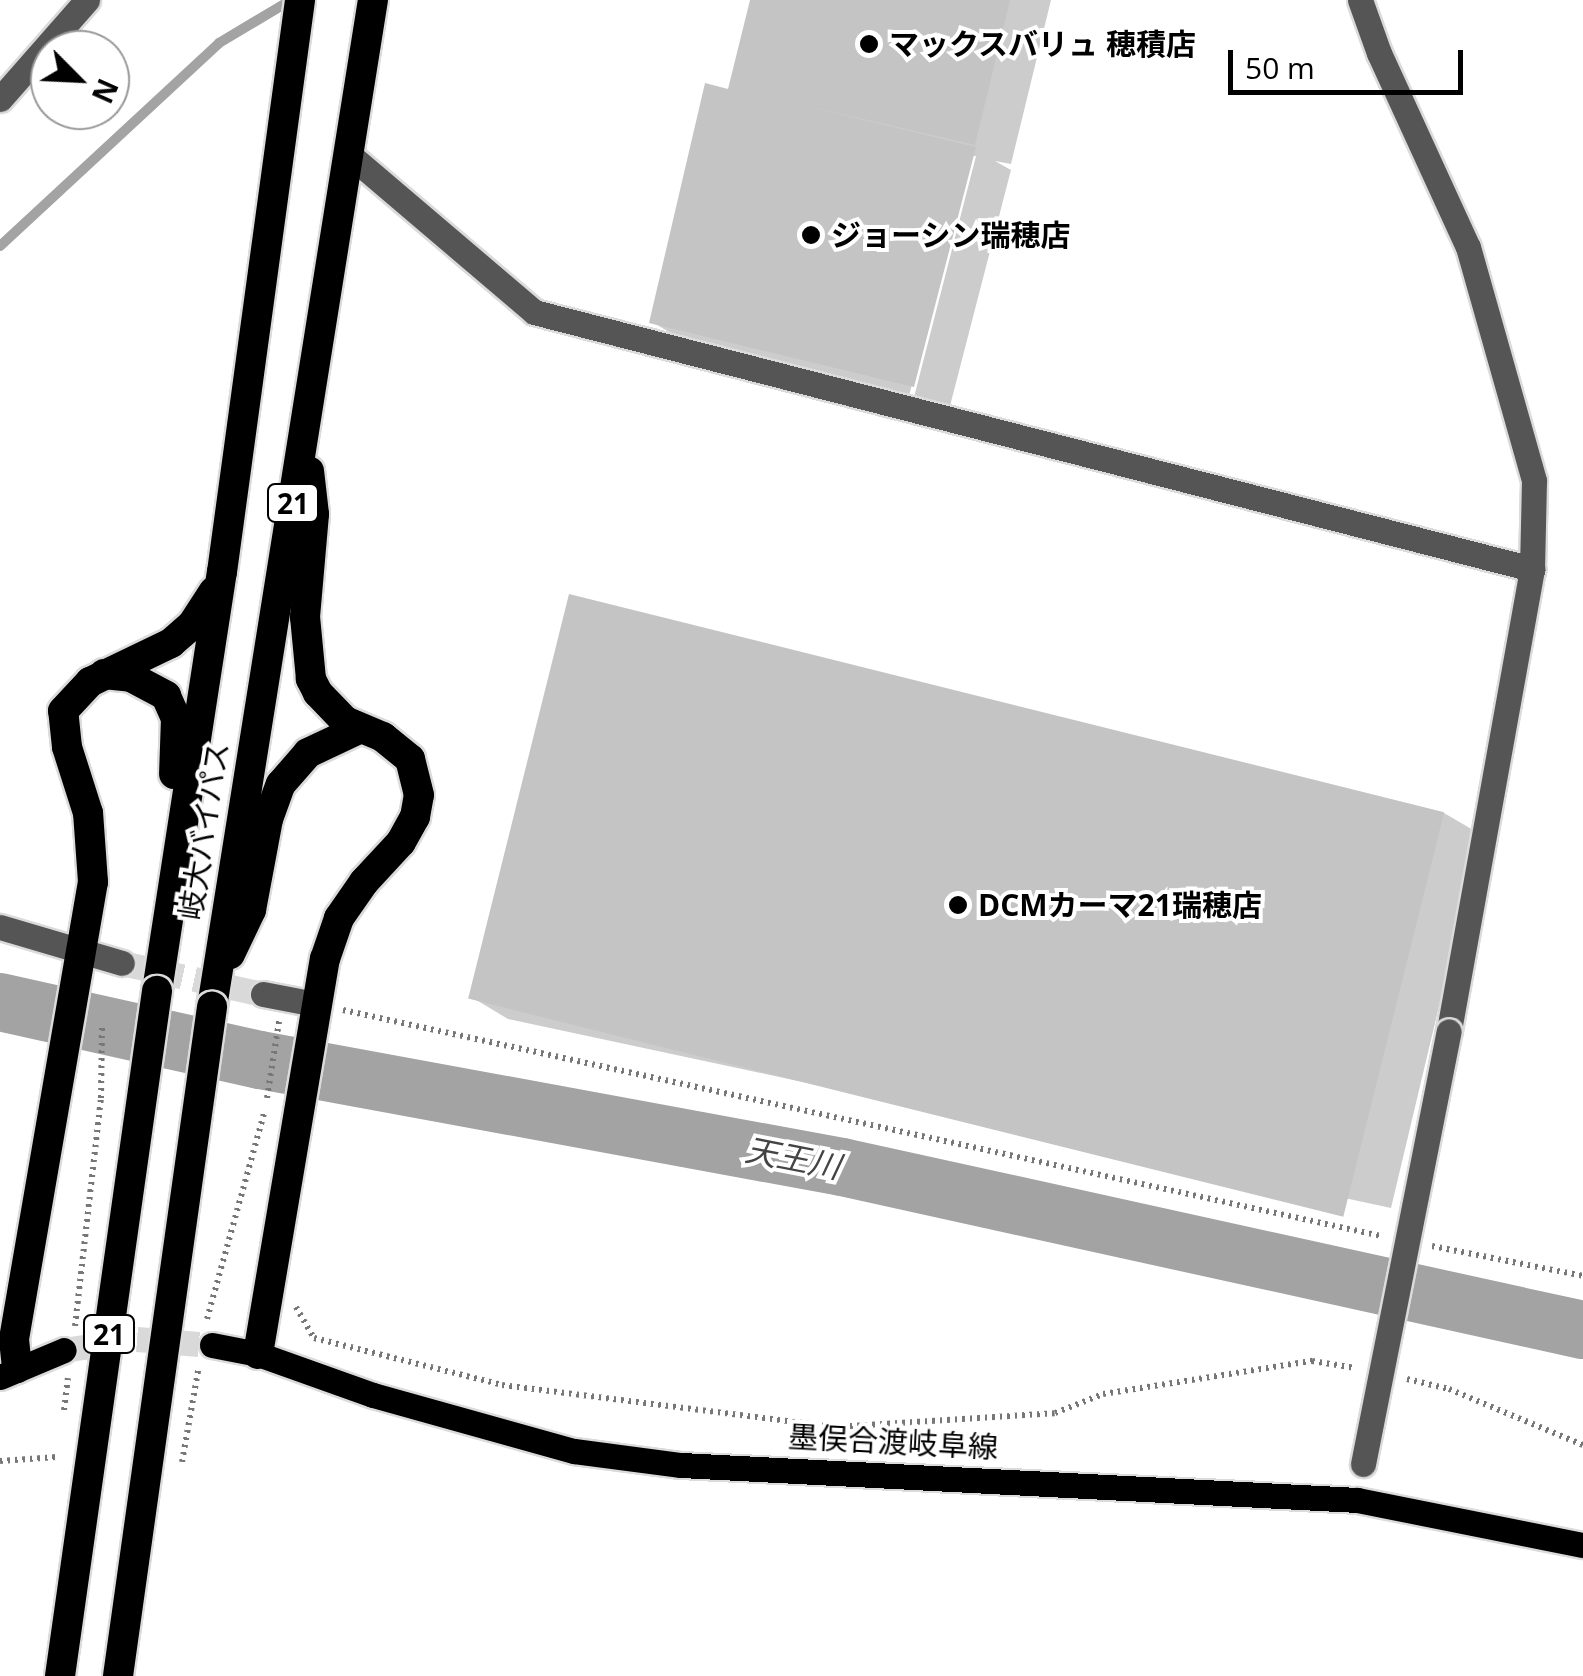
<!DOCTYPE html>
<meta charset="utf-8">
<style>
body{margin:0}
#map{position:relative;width:1583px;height:1676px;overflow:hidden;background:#fff;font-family:"Open Sans","Noto Sans JP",sans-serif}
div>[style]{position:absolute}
.shadow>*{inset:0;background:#0003}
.stream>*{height:10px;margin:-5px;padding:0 5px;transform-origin:5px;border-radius:5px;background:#a3a3a3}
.river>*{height:58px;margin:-29px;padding:0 29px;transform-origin:29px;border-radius:29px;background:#a3a3a3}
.building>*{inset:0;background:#c4c4c4;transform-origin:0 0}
.minor-tunnel>*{height:25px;margin-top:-12.5px;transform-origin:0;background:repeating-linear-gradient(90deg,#d9d9d9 0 25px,transparent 0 37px)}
.major-tunnel>*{height:25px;margin-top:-12.5px;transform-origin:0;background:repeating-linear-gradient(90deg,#d9d9d9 0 25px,transparent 0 37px)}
.path>*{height:6px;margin-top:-3px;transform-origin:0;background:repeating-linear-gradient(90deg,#777 0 2.5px,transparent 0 7.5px)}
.roads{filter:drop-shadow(2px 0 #dbdbdb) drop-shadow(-2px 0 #dbdbdb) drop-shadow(0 2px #dbdbdb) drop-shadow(0 -2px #dbdbdb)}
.minor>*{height:25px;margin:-12.5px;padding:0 12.5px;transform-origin:12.5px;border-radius:12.5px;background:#555}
.major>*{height:25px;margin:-12.5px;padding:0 12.5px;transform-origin:12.5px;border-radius:12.5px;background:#000}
.highway>*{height:30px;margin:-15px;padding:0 15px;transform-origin:15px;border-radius:15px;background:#000}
.bridges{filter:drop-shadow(2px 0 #dbdbdb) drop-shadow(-2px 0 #dbdbdb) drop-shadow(0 2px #dbdbdb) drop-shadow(0 -2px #dbdbdb)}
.minor-bridge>*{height:25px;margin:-12.5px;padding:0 12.5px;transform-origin:12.5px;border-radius:12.5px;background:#555}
.highway-bridge>*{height:30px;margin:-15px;padding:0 15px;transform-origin:15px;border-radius:15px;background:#000}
.dots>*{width:28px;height:28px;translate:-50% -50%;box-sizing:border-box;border:5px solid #fff;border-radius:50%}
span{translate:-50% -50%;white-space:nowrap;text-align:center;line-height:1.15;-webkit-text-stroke:8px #fff;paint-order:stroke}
.shield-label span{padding:2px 8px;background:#fff;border:2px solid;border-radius:8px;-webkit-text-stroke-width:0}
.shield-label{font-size:28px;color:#000;font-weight:700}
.poi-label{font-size:30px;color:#000;font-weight:700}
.left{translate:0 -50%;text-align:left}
.street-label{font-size:30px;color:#000}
.water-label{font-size:32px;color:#444;font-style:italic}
.north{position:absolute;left:30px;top:30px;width:100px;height:100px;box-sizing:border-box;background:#fff;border:2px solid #999;border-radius:50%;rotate:114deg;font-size:28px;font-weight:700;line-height:40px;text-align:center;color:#000}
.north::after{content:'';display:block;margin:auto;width:35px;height:45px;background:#000;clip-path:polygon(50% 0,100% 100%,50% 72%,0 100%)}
.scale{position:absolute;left:1228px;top:50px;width:235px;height:45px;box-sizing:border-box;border:5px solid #000;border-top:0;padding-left:12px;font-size:30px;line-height:35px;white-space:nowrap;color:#000;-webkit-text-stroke:8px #fff;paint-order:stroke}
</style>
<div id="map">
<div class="shadow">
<i style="clip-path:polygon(753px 0,1051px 0,1011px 164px,995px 161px,1011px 170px,950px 406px,914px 397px,976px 156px,971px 156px,909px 396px,688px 343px,652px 322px,730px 92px)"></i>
<i style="clip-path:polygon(1444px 813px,1480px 834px,1391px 1208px,508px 1019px,473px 998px)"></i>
</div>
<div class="stream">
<i style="left:0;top:246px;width:299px;rotate:-42.8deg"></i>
<i style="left:219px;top:43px;width:84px;rotate:-30.8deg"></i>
</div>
<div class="river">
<i style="left:0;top:1002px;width:266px;rotate:12.6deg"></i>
<i style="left:260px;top:1060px;width:592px;rotate:10.42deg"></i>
<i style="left:842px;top:1167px;width:759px;rotate:12.41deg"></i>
</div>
<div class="building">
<i style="clip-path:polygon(750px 0,1010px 0,975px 145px,781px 100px,976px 147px,914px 387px,649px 323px,705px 83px,728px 89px)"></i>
<i style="left:569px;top:594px;width:902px;height:417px;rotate:14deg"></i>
</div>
<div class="minor-tunnel">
<i style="left:122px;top:963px;width:144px;rotate:12.4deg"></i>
</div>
<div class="major-tunnel">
<i style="left:64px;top:1350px;width:74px;rotate:-8.6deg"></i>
<i style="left:137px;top:1339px;width:75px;rotate:4.6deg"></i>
</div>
<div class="path">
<i style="left:343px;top:1010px;width:1062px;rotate:12.28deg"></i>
<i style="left:267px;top:1098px;width:78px;rotate:-81.1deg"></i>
<i style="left:1432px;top:1246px;width:154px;rotate:11.2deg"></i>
<i style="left:296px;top:1307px;width:36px;rotate:60deg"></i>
<i style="left:314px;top:1338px;width:194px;rotate:14deg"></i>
<i style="left:502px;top:1385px;width:336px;rotate:7.2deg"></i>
<i style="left:835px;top:1427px;width:220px;rotate:-3.6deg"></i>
<i style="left:1055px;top:1413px;width:52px;rotate:-21.6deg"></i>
<i style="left:1103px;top:1394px;width:212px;rotate:-9deg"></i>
<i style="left:1312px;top:1361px;width:44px;rotate:9.2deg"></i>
<i style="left:207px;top:1319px;width:217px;rotate:-74.5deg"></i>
<i style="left:75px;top:1326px;width:229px;rotate:-83.5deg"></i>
<i style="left:101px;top:1098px;width:73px;rotate:-89.2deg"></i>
<i style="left:1407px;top:1379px;width:43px;rotate:13.4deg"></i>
<i style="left:1449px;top:1389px;width:145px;rotate:22.7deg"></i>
<i style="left:64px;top:1410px;width:32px;rotate:-83deg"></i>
<i style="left:0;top:1461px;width:57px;rotate:-4deg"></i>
<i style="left:182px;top:1462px;width:97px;rotate:-80deg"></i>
</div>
<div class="roads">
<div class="minor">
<i style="left:1360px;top:0;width:56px;rotate:70.3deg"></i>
<i style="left:1379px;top:53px;width:213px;rotate:65.4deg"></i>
<i style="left:1468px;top:247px;width:243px;rotate:74.2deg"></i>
<i style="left:1534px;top:481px;width:88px;rotate:91.3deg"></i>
<i style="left:1532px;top:569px;width:469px;rotate:100.2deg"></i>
<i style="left:0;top:99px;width:132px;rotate:-48.7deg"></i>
<i style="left:351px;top:156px;width:240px;rotate:40.4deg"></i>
<i style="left:534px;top:312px;width:1031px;rotate:14.44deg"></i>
<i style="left:0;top:927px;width:127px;rotate:16.4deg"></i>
<i style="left:263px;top:994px;width:53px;rotate:10.9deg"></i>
</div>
<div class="major">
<i style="left:212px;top:1345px;width:47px;rotate:11.1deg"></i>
<i style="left:258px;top:1354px;width:122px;rotate:19.6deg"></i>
<i style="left:373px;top:1395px;width:209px;rotate:15.6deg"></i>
<i style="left:574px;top:1451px;width:108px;rotate:7.5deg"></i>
<i style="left:681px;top:1465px;width:677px;rotate:2.96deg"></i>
<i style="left:1357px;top:1500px;width:230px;rotate:11.3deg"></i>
<i style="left:0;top:1377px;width:69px;rotate:-22.9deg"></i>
</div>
<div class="highway">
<i style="left:104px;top:674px;width:27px;rotate:6deg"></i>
<i style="left:131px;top:677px;width:40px;rotate:28deg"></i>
<i style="left:166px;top:696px;width:24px;rotate:66deg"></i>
<i style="left:176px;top:718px;width:56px;rotate:92deg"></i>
<i style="left:230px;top:954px;width:49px;rotate:-64.5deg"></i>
<i style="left:251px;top:910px;width:93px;rotate:-79.4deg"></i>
<i style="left:268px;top:819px;width:37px;rotate:-70deg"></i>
<i style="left:281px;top:784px;width:41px;rotate:-48.9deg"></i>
<i style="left:308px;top:753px;width:56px;rotate:-25.2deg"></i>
<i style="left:157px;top:991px;width:424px;rotate:-81.2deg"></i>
<i style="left:222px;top:572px;width:577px;rotate:-82.23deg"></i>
<i style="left:212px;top:1007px;width:1020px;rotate:-80.92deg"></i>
<i style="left:258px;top:1354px;width:401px;rotate:-80.4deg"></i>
<i style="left:325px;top:959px;width:43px;rotate:-71.1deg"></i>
<i style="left:339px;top:918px;width:44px;rotate:-55.2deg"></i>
<i style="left:364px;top:882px;width:54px;rotate:-47.2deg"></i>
<i style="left:401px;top:842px;width:29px;rotate:-61deg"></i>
<i style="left:415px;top:817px;width:22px;rotate:-80deg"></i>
<i style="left:419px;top:795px;width:37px;rotate:-104deg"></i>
<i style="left:410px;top:759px;width:35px;rotate:-141deg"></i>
<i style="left:383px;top:737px;width:41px;rotate:-157.2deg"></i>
<i style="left:345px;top:721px;width:39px;rotate:-134deg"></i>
<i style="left:318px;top:693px;width:16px;rotate:-117deg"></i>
<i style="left:311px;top:679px;width:62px;rotate:-95.5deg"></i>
<i style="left:305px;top:617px;width:103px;rotate:-85deg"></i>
<i style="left:314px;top:514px;width:43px;rotate:-96.6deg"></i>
<i style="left:17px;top:1368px;width:29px;rotate:-96deg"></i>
<i style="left:14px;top:1339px;width:464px;rotate:-80.2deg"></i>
<i style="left:93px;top:882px;width:69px;rotate:-94.1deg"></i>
<i style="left:88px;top:813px;width:69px;rotate:-107.7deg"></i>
<i style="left:67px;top:747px;width:36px;rotate:-96deg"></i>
<i style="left:63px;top:711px;width:40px;rotate:-47deg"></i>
<i style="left:90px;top:682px;width:90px;rotate:-25.7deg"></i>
<i style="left:171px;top:643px;width:28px;rotate:-41deg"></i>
<i style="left:192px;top:625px;width:40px;rotate:-57.1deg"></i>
</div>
</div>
<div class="bridges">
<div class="minor-bridge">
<i style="left:1363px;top:1464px;width:441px;rotate:-78.8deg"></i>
</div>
<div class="highway-bridge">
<i style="left:60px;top:1676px;width:692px;rotate:-81.94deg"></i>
<i style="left:118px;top:1676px;width:676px;rotate:-82deg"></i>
</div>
</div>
<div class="dots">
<i style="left:869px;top:44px;background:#000"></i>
<i style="left:811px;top:235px;background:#000"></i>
<i style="left:958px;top:905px;background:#000"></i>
</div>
<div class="shield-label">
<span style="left:293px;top:503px">21</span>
<span style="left:109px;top:1334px">21</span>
</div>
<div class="poi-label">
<span class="left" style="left:889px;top:44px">マックスバリュ 穂積店</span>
<span class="left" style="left:831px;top:235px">ジョーシン瑞穂店</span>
<span class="left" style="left:978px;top:905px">DCMカーマ21瑞穂店</span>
</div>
<div class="street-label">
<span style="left:204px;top:831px;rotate:-81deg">岐大バイパス</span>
<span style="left:893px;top:1442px;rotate:3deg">墨俣合渡岐阜線</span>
</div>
<div class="water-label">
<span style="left:793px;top:1158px;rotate:11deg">天王川</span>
</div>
<div class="north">N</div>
<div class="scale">50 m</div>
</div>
